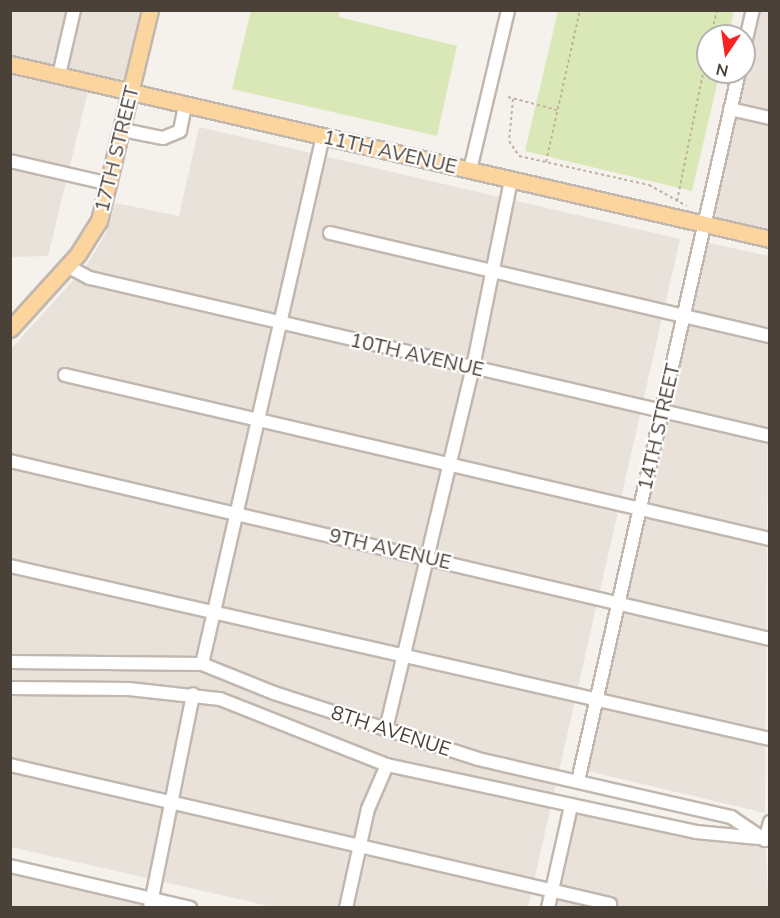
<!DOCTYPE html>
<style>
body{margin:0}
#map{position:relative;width:780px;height:918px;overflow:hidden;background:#f5f1ec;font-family:"Nunito Sans",sans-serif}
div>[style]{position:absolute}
.residential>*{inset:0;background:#e9e2da}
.green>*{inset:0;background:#d9e8b6}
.path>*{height:2px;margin-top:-1px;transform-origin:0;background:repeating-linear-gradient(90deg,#c3b19f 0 3px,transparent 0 6px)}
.roads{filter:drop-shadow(2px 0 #c1b7ae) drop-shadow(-2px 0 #c1b7ae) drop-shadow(0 2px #c1b7ae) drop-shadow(0 -2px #c1b7ae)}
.minor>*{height:12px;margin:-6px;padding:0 6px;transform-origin:6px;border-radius:6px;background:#fff}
.major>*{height:15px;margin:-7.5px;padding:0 7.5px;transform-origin:7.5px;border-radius:7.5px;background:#fcd49e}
span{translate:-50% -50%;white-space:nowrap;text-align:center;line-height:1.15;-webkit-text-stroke:4.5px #fff;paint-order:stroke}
.street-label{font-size:20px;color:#4a4139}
.frame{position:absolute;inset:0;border:12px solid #4a4139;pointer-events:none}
.north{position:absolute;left:696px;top:24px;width:60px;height:60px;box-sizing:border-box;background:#fff;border:2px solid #b7b3b0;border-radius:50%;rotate:193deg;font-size:16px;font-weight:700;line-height:24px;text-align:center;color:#4a4139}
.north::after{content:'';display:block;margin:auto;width:21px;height:27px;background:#f62322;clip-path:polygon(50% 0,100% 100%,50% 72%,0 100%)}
</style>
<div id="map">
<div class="residential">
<i style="clip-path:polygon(10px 11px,150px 11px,132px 92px,90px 83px,48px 256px,11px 257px)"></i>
<i style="clip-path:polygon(753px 11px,769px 11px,769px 239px,703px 224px,744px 72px)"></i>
<i style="clip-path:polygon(199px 127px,680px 239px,528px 907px,273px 907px,11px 847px,11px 349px,86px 266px,105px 235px,115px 203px,179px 216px)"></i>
<i style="clip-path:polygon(705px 242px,769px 256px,765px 813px,583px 770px)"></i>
<i style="clip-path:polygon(571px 806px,765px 840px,769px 907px,548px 908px)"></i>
<i style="clip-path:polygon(11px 866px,191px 907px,11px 907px)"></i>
</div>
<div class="green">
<i style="clip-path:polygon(251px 11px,339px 11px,339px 17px,457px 46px,437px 136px,232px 89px)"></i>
<i style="clip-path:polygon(558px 11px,734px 11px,728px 36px,708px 36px,708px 72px,720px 72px,692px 191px,525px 151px)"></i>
</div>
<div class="path">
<i style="left:711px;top:36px;width:27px;rotate:-77deg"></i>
<i style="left:508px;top:97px;width:51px;rotate:14.9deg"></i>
<i style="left:513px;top:99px;width:42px;rotate:95.4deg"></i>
<i style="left:509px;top:141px;width:18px;rotate:56deg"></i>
<i style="left:519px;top:156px;width:133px;rotate:12.6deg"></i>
<i style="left:649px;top:185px;width:43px;rotate:28.9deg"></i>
<i style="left:546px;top:162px;width:156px;rotate:-77.4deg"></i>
<i style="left:677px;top:201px;width:155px;rotate:-78.5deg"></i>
</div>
<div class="roads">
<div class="minor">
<i style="left:744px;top:48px;width:39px;rotate:-77deg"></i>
<i style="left:59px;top:75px;width:67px;rotate:-77deg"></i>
<i style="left:730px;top:109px;width:41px;rotate:12.7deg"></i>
<i style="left:123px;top:130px;width:41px;rotate:11.3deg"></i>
<i style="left:163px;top:138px;width:18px;rotate:-22deg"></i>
<i style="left:180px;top:131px;width:26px;rotate:-79deg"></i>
<i style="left:10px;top:161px;width:103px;rotate:13deg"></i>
<i style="left:470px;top:170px;width:164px;rotate:-76.6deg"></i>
<i style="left:330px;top:233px;width:452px;rotate:13.2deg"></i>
<i style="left:67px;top:266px;width:26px;rotate:28deg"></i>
<i style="left:90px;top:278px;width:698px;rotate:13.08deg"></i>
<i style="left:65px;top:375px;width:724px;rotate:13.1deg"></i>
<i style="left:10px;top:461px;width:781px;rotate:13.18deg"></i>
<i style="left:10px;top:566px;width:779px;rotate:12.82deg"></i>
<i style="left:10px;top:662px;width:192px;rotate:0.6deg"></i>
<i style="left:202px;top:664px;width:78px;rotate:21.9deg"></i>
<i style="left:274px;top:693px;width:214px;rotate:17.9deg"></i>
<i style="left:478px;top:759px;width:260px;rotate:12.9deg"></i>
<i style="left:731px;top:817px;width:41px;rotate:34.1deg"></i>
<i style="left:202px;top:664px;width:542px;rotate:-77.09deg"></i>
<i style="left:10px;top:688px;width:119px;rotate:0.5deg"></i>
<i style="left:129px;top:689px;width:92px;rotate:6.3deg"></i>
<i style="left:220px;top:699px;width:180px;rotate:21.6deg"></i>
<i style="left:387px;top:765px;width:316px;rotate:12.2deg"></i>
<i style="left:696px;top:832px;width:63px;rotate:5.4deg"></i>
<i style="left:386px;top:729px;width:372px;rotate:-76.5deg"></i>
<i style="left:473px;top:367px;width:191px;rotate:-78.5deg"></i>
<i style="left:10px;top:765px;width:616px;rotate:13.04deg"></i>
<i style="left:578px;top:781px;width:727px;rotate:-77.21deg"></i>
<i style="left:765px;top:840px;width:19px;rotate:-74deg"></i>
<i style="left:10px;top:866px;width:185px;rotate:13.1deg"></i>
<i style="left:150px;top:908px;width:218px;rotate:-78.6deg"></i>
<i style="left:346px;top:908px;width:101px;rotate:-77.5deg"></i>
<i style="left:368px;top:809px;width:48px;rotate:-66.6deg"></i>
<i style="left:548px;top:908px;width:105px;rotate:-77.3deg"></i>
</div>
<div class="major">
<i style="left:10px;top:64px;width:780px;rotate:12.97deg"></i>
<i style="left:10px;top:329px;width:101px;rotate:-47.8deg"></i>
<i style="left:78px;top:254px;width:39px;rotate:-58deg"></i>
<i style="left:99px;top:221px;width:217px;rotate:-76.4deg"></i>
</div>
</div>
<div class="street-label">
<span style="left:117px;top:149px;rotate:-76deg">17TH STREET</span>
<span style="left:390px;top:152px;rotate:13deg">11TH AVENUE</span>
<span style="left:417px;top:355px;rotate:13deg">10TH AVENUE</span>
<span style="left:659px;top:427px;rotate:-77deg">14TH STREET</span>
<span style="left:390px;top:549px;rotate:13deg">9TH AVENUE</span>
<span style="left:391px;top:731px;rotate:18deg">8TH AVENUE</span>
</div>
<div class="frame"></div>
<div class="north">N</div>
</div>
